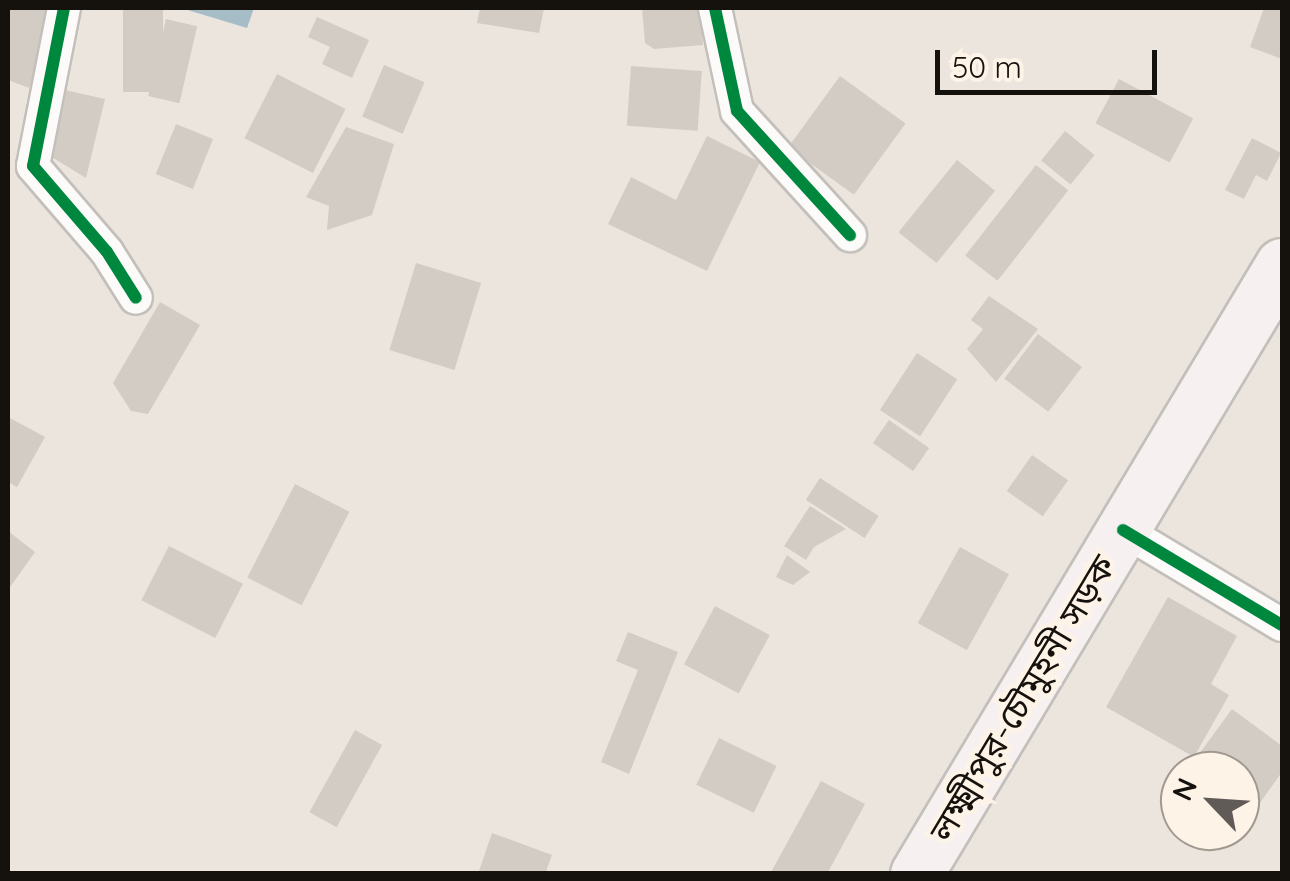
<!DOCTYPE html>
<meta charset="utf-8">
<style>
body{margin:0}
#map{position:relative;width:1290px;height:881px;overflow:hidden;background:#ebe5de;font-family:Quicksand,"Noto Sans Bengali",sans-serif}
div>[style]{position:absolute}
.water>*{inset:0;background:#a6bdc8}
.building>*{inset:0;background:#d3ccc4;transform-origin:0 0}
.roads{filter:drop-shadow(2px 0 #c3bfba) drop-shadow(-2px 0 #c3bfba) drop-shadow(0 2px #c3bfba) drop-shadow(0 -2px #c3bfba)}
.street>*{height:32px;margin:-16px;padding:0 16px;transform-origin:16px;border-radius:16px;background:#fcfbfa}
.primary>*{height:52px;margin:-26px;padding:0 26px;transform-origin:26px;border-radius:26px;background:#f6f0f0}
.cycleway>*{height:12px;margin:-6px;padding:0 6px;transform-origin:6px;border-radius:6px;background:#00873e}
span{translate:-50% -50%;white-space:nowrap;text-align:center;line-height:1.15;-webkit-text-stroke:9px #fef3e7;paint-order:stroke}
.street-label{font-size:35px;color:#15110d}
.frame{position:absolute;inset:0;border:10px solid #15110d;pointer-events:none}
.north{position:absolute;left:1160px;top:751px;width:100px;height:100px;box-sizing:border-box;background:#fef3e7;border:2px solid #a19990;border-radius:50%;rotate:295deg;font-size:28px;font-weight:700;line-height:40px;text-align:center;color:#15110d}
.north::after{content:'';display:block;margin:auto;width:35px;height:45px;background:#605b56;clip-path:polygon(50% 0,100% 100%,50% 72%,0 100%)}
.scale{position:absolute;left:935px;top:50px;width:222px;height:45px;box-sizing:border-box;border:5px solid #15110d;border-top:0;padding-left:12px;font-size:30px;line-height:35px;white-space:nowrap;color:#15110d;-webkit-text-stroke:8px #fef3e7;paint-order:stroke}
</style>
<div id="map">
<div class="water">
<i style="clip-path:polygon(181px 8px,254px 8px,247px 28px)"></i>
</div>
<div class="building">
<i style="clip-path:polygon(8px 8px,56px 10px,29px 88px,8px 80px)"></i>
<i style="left:123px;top:8px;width:40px;height:84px"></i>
<i style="clip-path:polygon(480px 8px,544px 8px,539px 33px,477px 23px)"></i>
<i style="clip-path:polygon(642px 8px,700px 8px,703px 45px,654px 49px,645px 43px)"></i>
<i style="clip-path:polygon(1264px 8px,1282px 8px,1282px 59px,1250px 47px)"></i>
<i style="clip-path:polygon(317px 17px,369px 40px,352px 78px,322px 64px,330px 47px,308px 37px)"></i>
<i style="left:166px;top:19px;width:32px;height:79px;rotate:13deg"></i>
<i style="left:384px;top:65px;width:44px;height:56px;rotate:23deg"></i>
<i style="left:631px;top:66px;width:71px;height:60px;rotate:4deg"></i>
<i style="left:277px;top:74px;width:77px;height:72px;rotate:27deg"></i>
<i style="left:840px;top:76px;width:81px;height:88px;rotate:36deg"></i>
<i style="left:1119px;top:79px;width:84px;height:50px;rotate:28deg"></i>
<i style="clip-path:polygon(65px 90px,105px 99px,86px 178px,50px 156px)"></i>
<i style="left:176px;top:124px;width:40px;height:54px;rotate:22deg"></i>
<i style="clip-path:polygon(346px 127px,394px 144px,372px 215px,327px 230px,329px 206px,306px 197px)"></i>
<i style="left:1065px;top:131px;width:38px;height:38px;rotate:39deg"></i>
<i style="clip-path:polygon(707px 136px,760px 162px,707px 271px,608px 224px,631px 177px,676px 200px)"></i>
<i style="clip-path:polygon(1252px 138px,1281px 153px,1267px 181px,1256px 175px,1244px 199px,1225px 190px)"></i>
<i style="left:957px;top:160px;width:49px;height:93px;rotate:39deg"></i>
<i style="left:1036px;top:165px;width:41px;height:115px;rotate:38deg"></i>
<i style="left:416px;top:263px;width:68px;height:91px;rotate:17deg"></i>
<i style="clip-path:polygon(989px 296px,1038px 329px,996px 382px,967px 349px,983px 329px,971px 320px)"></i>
<i style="clip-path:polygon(160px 302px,200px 325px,148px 414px,131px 411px,113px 383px)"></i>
<i style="left:1038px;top:334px;width:55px;height:56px;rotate:37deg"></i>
<i style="left:917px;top:353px;width:48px;height:68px;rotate:33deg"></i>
<i style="clip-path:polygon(8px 417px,45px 437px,17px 487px,8px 482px)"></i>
<i style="left:889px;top:420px;width:49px;height:28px;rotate:35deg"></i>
<i style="left:1032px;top:455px;width:44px;height:44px;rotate:35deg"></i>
<i style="left:820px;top:478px;width:70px;height:26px;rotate:33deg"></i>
<i style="left:295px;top:484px;width:61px;height:105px;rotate:27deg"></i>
<i style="clip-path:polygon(810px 506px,846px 529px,814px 547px,806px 560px,784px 546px)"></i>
<i style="clip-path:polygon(8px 531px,35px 552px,8px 590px)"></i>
<i style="left:169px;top:546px;width:83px;height:61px;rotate:27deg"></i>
<i style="left:960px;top:547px;width:56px;height:87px;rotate:29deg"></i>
<i style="clip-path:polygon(787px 555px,810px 572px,793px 585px,776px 577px)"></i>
<i style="clip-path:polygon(1168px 597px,1237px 636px,1211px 684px,1229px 695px,1194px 757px,1106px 707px)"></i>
<i style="left:715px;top:606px;width:62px;height:66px;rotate:28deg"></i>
<i style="clip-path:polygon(628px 632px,678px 652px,629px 774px,601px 762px,638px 670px,616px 661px)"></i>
<i style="clip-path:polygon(1232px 709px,1282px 746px,1282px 772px,1254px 811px,1240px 801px,1240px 771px,1191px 765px)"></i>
<i style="left:355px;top:730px;width:31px;height:94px;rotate:29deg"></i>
<i style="left:719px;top:738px;width:64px;height:52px;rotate:26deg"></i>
<i style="clip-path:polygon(821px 781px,865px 804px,827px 874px,770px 874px)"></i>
<i style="clip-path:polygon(492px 833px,552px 855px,545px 874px,478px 874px)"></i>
</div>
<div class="roads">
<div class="street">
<i style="left:64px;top:8px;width:161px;rotate:101.1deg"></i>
<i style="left:33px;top:166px;width:113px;rotate:49.3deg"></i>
<i style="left:107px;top:252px;width:54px;rotate:57.8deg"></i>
<i style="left:715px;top:8px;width:105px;rotate:77.9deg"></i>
<i style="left:737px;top:111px;width:168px;rotate:47.7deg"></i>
<i style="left:1123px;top:530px;width:185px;rotate:30.9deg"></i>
</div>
<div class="primary">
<i style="left:917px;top:874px;width:710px;rotate:-59.06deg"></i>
</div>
</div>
<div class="cycleway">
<i style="left:64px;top:8px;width:161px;rotate:101.1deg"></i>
<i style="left:33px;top:166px;width:113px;rotate:49.3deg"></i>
<i style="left:107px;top:252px;width:54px;rotate:57.8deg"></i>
<i style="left:715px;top:8px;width:105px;rotate:77.9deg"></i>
<i style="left:737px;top:111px;width:168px;rotate:47.7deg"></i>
<i style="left:1123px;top:530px;width:185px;rotate:30.9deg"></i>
</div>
<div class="street-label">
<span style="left:1022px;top:698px;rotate:-59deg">লক্ষ্মীপুর-চৌমুহনী সড়ক</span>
</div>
<div class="frame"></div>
<div class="north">N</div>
<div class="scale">50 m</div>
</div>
